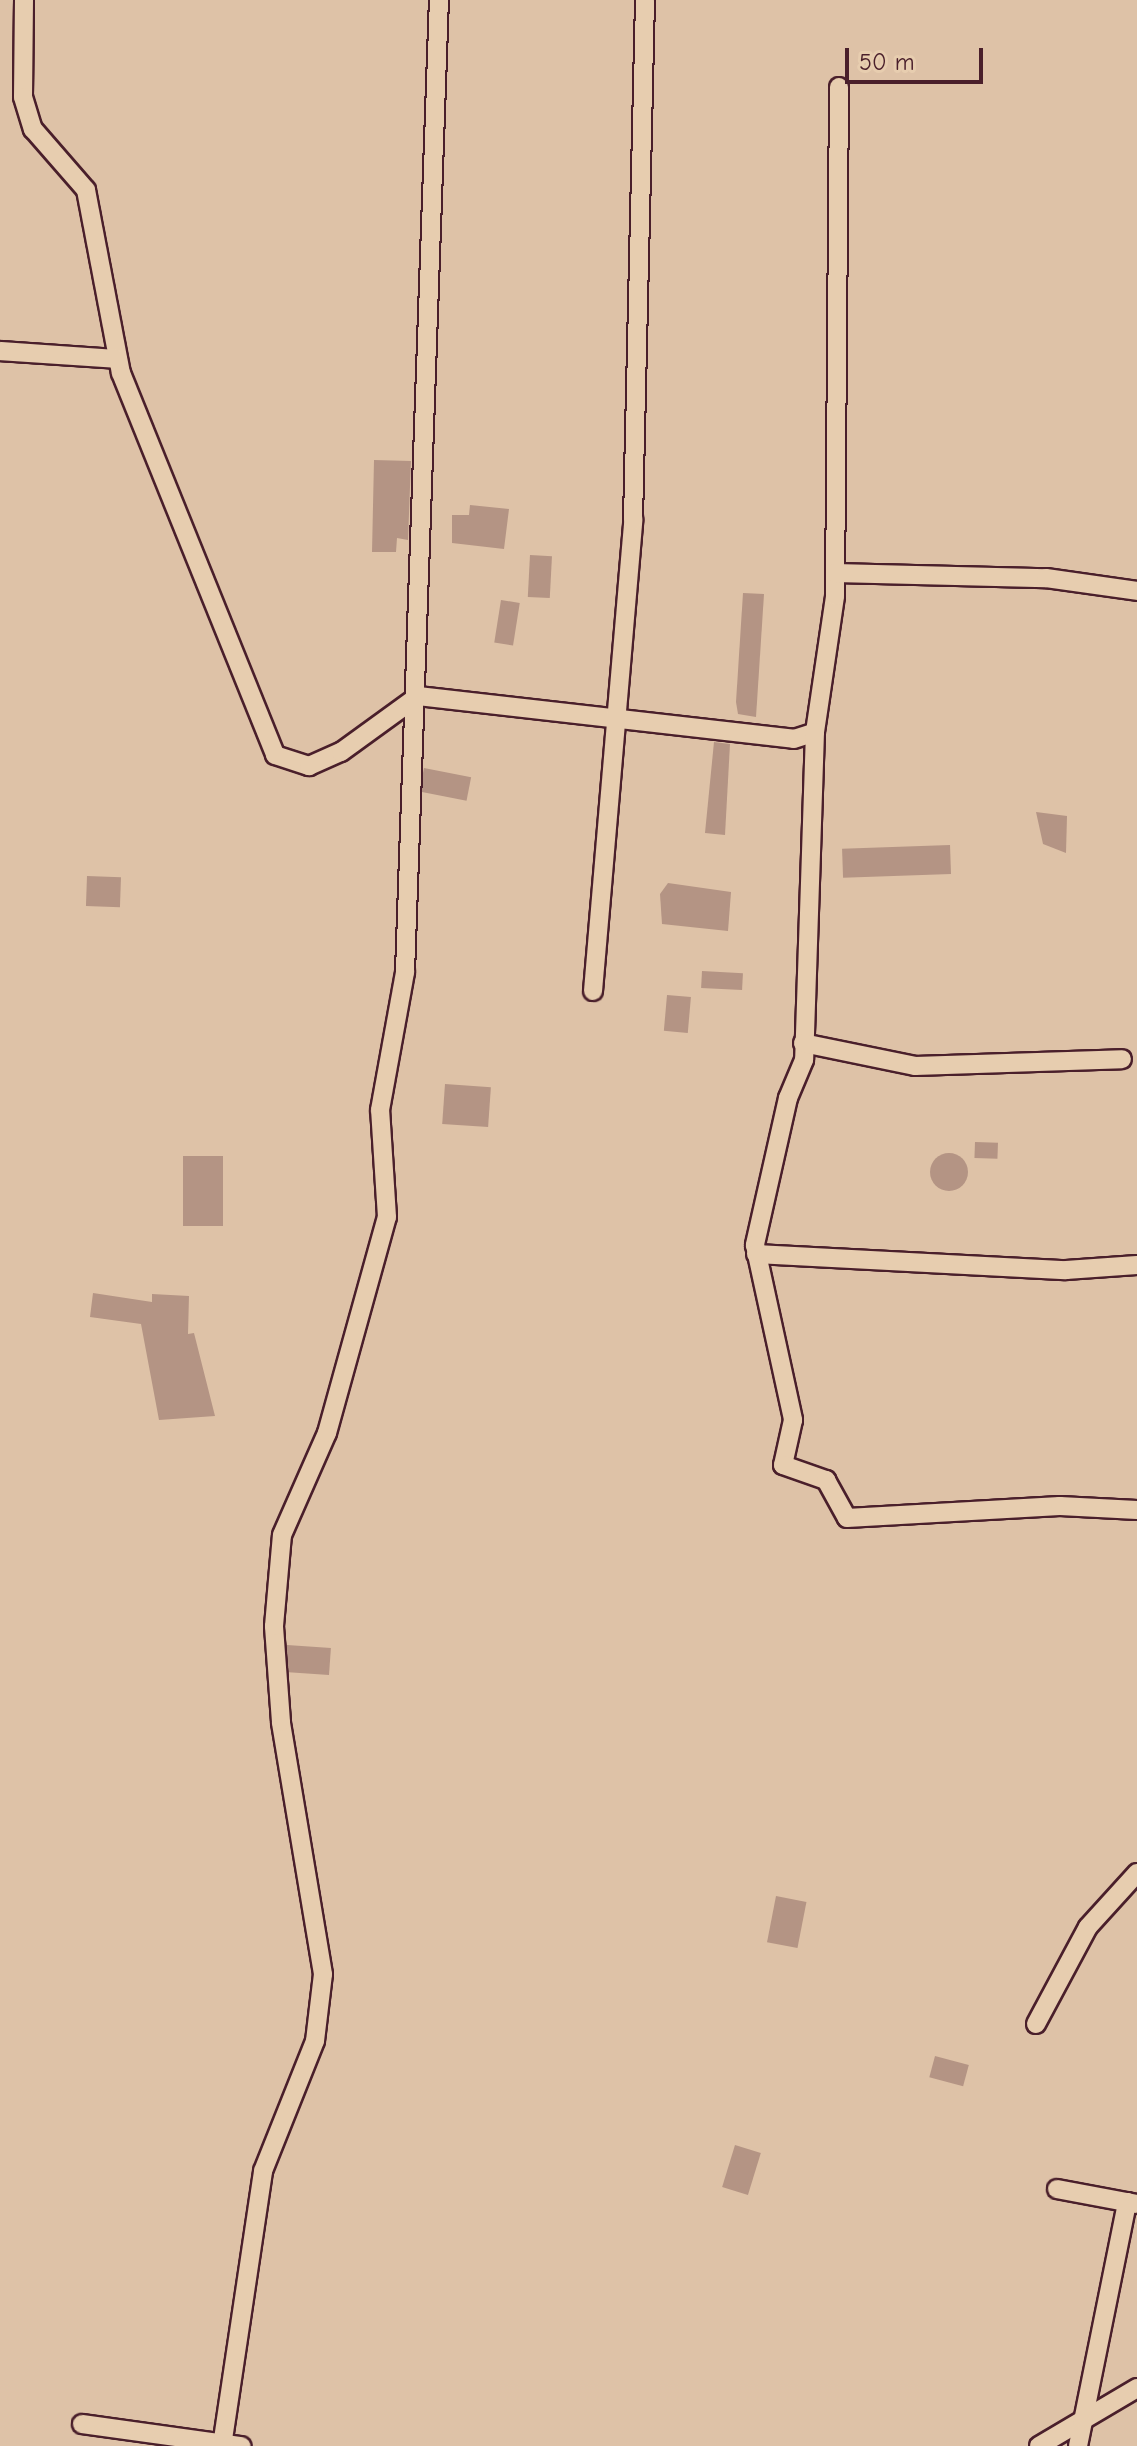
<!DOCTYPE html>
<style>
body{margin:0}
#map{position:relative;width:1137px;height:2446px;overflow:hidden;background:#dec2a7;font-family:"Comic Neue",sans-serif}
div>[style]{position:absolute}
.building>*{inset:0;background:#b49484;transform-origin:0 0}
.round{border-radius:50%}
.roads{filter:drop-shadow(2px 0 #4a1f2b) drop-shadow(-2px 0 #4a1f2b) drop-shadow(0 2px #4a1f2b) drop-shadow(0 -2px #4a1f2b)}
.minor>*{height:18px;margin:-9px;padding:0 9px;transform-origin:9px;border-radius:9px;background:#e7cdaf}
span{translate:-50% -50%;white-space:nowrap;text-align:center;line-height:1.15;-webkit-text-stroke:6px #e7cdaf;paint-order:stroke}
.scale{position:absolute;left:845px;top:48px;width:138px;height:36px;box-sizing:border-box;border:4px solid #4a1f2b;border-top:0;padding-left:10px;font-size:24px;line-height:28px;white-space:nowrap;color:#4a1f2b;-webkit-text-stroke:6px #e7cdaf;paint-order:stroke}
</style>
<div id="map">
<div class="building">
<i style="clip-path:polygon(374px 460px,411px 461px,408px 540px,397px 538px,396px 552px,372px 552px)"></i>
<i style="clip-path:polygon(470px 505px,509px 509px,504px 549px,452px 543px,452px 515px,469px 515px)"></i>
<i style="left:530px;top:555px;width:22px;height:42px;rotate:3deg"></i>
<i style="clip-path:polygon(743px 593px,764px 594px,756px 717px,738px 714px,736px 702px)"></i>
<i style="left:501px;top:600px;width:19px;height:43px;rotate:9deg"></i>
<i style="clip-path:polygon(714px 742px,730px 744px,725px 835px,705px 833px)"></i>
<i style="left:424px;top:768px;width:48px;height:24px;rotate:11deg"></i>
<i style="clip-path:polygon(1036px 812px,1067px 816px,1066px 853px,1043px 844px)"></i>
<i style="left:950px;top:845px;width:29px;height:108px;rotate:88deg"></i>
<i style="left:87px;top:876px;width:34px;height:30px;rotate:2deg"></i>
<i style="clip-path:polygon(668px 883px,731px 892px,728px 931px,662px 924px,660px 894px)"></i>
<i style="left:702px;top:971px;width:41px;height:17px;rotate:3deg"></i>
<i style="left:667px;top:995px;width:24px;height:36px;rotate:5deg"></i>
<i style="left:445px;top:1084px;width:46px;height:40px;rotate:4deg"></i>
<i style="left:975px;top:1142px;width:23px;height:16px;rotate:2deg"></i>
<i class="round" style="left:930px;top:1153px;width:38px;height:38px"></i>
<i style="left:183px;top:1156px;width:40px;height:70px"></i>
<i style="clip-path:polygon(93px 1293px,152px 1302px,152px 1294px,189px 1296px,188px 1334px,194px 1333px,215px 1416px,159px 1420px,141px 1324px,90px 1317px)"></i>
<i style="left:287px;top:1645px;width:44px;height:27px;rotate:4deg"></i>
<i style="left:776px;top:1896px;width:31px;height:47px;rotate:11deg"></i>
<i style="left:935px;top:2056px;width:35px;height:22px;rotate:15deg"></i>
<i style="left:735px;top:2145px;width:27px;height:44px;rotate:17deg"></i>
</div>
<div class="roads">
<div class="minor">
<i style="left:24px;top:0;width:97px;rotate:90.6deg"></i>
<i style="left:23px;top:97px;width:34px;rotate:73deg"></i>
<i style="left:33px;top:129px;width:81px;rotate:49deg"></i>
<i style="left:86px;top:190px;width:186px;rotate:79.2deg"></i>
<i style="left:121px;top:373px;width:412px;rotate:68deg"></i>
<i style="left:275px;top:755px;width:36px;rotate:18deg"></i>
<i style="left:309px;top:766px;width:35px;rotate:-24deg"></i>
<i style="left:341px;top:752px;width:95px;rotate:-36deg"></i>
<i style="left:418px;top:696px;width:378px;rotate:6.5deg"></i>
<i style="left:794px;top:739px;width:22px;rotate:-18deg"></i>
<i style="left:815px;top:732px;width:137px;rotate:-81.6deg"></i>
<i style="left:835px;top:596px;width:509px;rotate:-89.55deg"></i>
<i style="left:0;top:351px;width:118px;rotate:3.9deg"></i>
<i style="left:835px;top:573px;width:211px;rotate:1.4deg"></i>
<i style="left:1046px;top:578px;width:92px;rotate:8.1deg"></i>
<i style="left:815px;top:732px;width:328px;rotate:91.9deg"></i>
<i style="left:804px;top:1060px;width:41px;rotate:112.8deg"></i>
<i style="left:788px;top:1098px;width:151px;rotate:102.7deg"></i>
<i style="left:755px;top:1245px;width:179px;rotate:77.7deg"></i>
<i style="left:793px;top:1420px;width:46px;rotate:102.5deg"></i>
<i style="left:783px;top:1465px;width:46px;rotate:19.2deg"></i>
<i style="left:826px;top:1480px;width:43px;rotate:61.1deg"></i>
<i style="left:847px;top:1518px;width:213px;rotate:-3.2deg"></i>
<i style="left:1060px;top:1506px;width:77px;rotate:3deg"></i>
<i style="left:593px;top:991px;width:473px;rotate:-85.1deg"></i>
<i style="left:633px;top:520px;width:520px;rotate:-88.68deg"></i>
<i style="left:803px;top:1043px;width:114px;rotate:11.6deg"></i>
<i style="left:915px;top:1066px;width:207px;rotate:-1.9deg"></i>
<i style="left:756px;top:1254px;width:310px;rotate:3deg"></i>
<i style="left:1066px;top:1270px;width:71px;rotate:-4deg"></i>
<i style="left:1036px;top:2024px;width:110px;rotate:-61.8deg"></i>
<i style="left:1088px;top:1927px;width:73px;rotate:-47.8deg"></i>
<i style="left:1057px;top:2189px;width:81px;rotate:10.6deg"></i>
<i style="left:82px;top:2424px;width:161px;rotate:7.9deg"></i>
<i style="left:222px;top:2446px;width:278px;rotate:-81.5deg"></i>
<i style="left:263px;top:2171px;width:140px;rotate:-68.2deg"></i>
<i style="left:315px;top:2041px;width:67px;rotate:-83.2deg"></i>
<i style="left:323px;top:1974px;width:255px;rotate:-99.5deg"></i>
<i style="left:281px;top:1722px;width:96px;rotate:-94.2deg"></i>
<i style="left:274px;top:1626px;width:91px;rotate:-85deg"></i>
<i style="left:282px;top:1535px;width:111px;rotate:-66.2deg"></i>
<i style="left:327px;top:1433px;width:224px;rotate:-74.5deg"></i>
<i style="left:387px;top:1217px;width:107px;rotate:-93.7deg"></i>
<i style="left:380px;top:1110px;width:140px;rotate:-79.7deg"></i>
<i style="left:405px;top:972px;width:973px;rotate:-88deg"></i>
<i style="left:1039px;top:2446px;width:114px;rotate:-30.6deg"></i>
<i style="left:1078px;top:2446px;width:249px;rotate:-78.6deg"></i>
</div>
</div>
<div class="scale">50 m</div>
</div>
